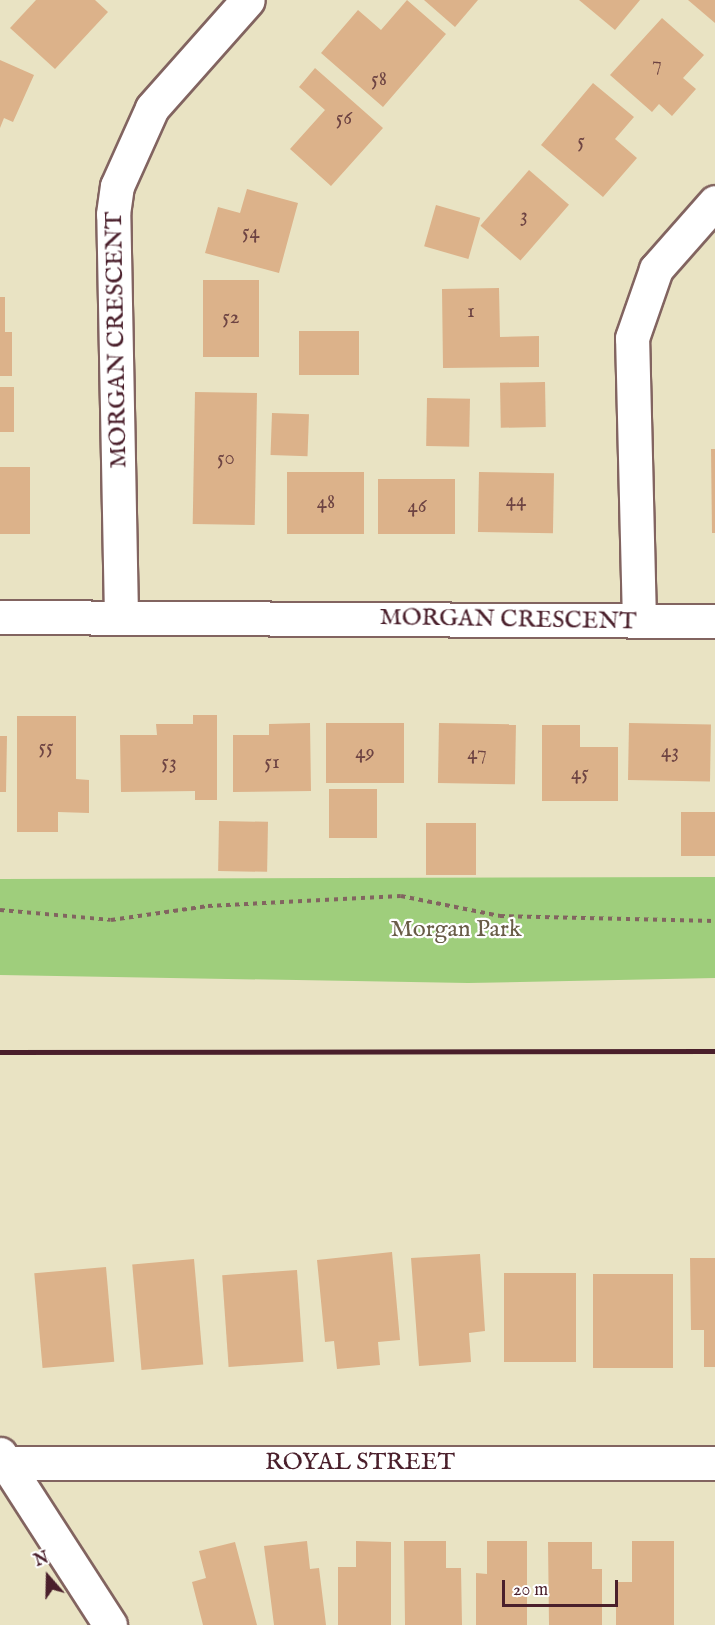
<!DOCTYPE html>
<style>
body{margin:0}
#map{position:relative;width:715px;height:1625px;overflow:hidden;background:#e9e3c3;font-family:"IM FELL English",serif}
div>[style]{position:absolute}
.green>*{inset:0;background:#9fce7c}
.building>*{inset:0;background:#dcb28a;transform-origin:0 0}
.path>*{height:4px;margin-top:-2px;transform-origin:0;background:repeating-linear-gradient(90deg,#826460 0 4.5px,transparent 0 9px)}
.roads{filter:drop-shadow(2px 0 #826460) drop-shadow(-2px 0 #826460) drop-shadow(0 2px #826460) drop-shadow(0 -2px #826460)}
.minor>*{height:33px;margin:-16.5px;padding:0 16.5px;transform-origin:16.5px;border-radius:16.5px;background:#fff}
.rail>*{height:4.5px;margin:-2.25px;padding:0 2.25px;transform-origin:2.25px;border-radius:2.25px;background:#4a1f2b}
span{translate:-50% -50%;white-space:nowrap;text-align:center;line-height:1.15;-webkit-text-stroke:4.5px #fff;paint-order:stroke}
.number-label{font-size:21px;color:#6e4443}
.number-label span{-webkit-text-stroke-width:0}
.street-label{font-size:24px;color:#4a1f2b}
.park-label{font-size:24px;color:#685c47}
.north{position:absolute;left:18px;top:1547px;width:60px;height:60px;-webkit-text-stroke:4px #fff;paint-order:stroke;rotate:340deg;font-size:16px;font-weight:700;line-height:24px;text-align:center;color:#4a1f2b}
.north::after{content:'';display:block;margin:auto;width:21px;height:27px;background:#4a1f2b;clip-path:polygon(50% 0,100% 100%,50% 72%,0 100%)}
.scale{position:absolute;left:502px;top:1580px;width:116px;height:27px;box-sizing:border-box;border:3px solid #4a1f2b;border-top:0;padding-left:8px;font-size:18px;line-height:21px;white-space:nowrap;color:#4a1f2b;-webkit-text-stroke:4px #fff;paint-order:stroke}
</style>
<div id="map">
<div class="green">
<i style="clip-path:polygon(715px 877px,715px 978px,468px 983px,0 975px,0 879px)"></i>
</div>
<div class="building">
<i style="clip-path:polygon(36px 0,95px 0,108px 12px,55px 69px,10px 28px)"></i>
<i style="clip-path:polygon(407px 0,446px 34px,383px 107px,321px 53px,358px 10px,381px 30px)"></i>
<i style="clip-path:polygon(424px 0,478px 0,455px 27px)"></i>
<i style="clip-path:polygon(579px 0,640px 0,615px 30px)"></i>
<i style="clip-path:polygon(688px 0,715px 0,715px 23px)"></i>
<i style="clip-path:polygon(662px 18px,704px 55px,683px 78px,696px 89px,672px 116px,659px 104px,652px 112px,610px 75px)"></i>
<i style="clip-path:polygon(0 60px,34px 75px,13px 122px,4px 118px,0 128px)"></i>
<i style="clip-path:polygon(315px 68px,383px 128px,331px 186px,290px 149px,325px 110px,299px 87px)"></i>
<i style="clip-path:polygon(593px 83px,634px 117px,615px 139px,637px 158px,603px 197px,541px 145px)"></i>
<i style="left:529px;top:170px;width:53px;height:74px;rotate:41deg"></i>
<i style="clip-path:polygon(247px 189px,298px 203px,279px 273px,205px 253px,218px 207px,240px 213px)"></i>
<i style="left:436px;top:205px;width:46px;height:43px;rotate:16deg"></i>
<i style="left:203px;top:280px;width:56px;height:77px"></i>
<i style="clip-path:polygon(499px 288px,500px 337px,539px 336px,539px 367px,443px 368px,442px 289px)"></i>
<i style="clip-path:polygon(0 297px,5px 297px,5px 332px,12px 332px,12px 376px,0 376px)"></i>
<i style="left:299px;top:331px;width:60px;height:44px"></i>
<i style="left:545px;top:382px;width:45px;height:45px;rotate:89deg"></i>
<i style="left:14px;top:387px;width:45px;height:14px;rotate:90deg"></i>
<i style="left:195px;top:392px;width:62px;height:132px;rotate:1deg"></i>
<i style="left:427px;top:398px;width:43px;height:48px;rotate:1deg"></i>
<i style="left:272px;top:413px;width:37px;height:42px;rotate:2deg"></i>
<i style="clip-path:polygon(711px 449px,715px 449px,715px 533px,712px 533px)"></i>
<i style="left:0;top:467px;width:30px;height:67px"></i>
<i style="left:287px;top:472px;width:77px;height:62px"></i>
<i style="left:479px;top:472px;width:75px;height:60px;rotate:1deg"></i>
<i style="left:455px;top:479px;width:55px;height:77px;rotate:90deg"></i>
<i style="clip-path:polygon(193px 715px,217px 715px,217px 800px,195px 800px,195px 791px,121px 792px,120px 735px,157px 735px,156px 724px,193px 724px)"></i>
<i style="clip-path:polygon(17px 716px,76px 716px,76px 779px,89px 780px,89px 813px,58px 812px,58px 832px,17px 832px)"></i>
<i style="clip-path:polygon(310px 723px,311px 791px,233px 792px,233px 735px,269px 735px,269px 724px)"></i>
<i style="left:326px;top:723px;width:78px;height:60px"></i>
<i style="left:439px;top:723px;width:77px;height:60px;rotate:1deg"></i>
<i style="left:629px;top:723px;width:82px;height:57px;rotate:1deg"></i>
<i style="clip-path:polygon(542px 725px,580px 725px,580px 747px,618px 747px,618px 801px,542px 801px)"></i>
<i style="clip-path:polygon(0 736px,7px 736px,6px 792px,0 792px)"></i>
<i style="left:329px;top:789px;width:48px;height:49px"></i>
<i style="left:715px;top:812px;width:44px;height:34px;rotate:90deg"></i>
<i style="left:219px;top:821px;width:49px;height:50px;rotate:1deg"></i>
<i style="left:426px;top:823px;width:50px;height:52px"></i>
<i style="clip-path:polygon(392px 1252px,400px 1340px,378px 1342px,380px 1365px,337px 1369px,334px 1341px,325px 1342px,317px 1260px)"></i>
<i style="clip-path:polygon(480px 1254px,485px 1331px,469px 1333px,471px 1362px,419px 1366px,411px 1258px)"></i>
<i style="clip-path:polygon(690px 1258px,715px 1258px,715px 1367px,704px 1367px,704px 1330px,691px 1330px)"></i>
<i style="left:194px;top:1259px;width:106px;height:62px;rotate:85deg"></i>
<i style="left:106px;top:1267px;width:95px;height:72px;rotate:85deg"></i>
<i style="left:297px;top:1270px;width:92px;height:75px;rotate:86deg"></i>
<i style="left:504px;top:1273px;width:72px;height:89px"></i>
<i style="left:593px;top:1274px;width:80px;height:94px"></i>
<i style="clip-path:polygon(307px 1541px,310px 1569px,319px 1568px,326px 1625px,274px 1625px,264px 1546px)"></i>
<i style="clip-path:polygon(356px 1541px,391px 1542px,391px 1625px,338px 1625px,338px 1567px,356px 1567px)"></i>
<i style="clip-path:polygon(404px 1541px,446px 1541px,446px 1568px,461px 1568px,462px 1625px,405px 1625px)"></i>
<i style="clip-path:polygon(487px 1541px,527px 1541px,527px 1625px,476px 1625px,476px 1573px,487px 1574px)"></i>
<i style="clip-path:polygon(632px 1541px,674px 1541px,674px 1625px,616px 1625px,616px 1582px,632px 1582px)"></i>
<i style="clip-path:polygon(235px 1542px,257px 1625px,203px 1625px,192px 1582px,206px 1578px,199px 1551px)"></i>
<i style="clip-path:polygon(548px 1542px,592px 1542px,592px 1569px,602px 1569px,602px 1625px,549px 1625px)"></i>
</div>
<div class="path">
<i style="left:0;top:910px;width:111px;rotate:5.1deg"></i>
<i style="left:111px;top:920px;width:98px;rotate:-8.2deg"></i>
<i style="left:208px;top:906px;width:193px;rotate:-3deg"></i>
<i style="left:401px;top:896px;width:101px;rotate:11.4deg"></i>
<i style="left:500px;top:916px;width:215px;rotate:1.3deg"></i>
</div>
<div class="roads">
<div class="minor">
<i style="left:121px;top:616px;width:402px;rotate:-91.1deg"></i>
<i style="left:113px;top:214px;width:28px;rotate:-82deg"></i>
<i style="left:117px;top:186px;width:85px;rotate:-65.8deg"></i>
<i style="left:152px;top:108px;width:144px;rotate:-48.4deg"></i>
<i style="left:0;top:617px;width:715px;rotate:0.32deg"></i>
<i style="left:639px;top:621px;width:283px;rotate:-91.4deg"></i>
<i style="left:632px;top:338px;width:73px;rotate:-70.8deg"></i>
<i style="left:656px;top:269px;width:89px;rotate:-48.6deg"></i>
<i style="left:0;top:1454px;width:203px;rotate:57.2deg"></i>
<i style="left:6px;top:1463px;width:709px"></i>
</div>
</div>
<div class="rail">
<i style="left:0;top:1052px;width:715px;rotate:-0.08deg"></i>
</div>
<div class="number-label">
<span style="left:657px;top:65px">7</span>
<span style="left:379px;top:80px">58</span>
<span style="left:344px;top:119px">56</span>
<span style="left:581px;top:142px">5</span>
<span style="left:524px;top:216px">3</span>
<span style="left:251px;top:233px">54</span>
<span style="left:471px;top:312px">1</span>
<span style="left:231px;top:318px">52</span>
<span style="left:226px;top:459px">50</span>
<span style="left:516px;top:501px">44</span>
<span style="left:326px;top:503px">48</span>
<span style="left:417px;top:507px">46</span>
<span style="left:46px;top:748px">55</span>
<span style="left:670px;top:752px">43</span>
<span style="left:365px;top:753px">49</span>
<span style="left:477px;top:754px">47</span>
<span style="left:169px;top:763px">53</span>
<span style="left:272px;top:763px">51</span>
<span style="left:580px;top:774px">45</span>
</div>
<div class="street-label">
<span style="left:117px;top:340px;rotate:-91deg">MORGAN CRESCENT</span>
<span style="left:508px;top:620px;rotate:1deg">MORGAN CRESCENT</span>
<span style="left:360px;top:1463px">ROYAL STREET</span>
</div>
<div class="park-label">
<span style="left:456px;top:930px">Morgan Park</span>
</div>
<div class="north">N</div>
<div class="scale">20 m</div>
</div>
